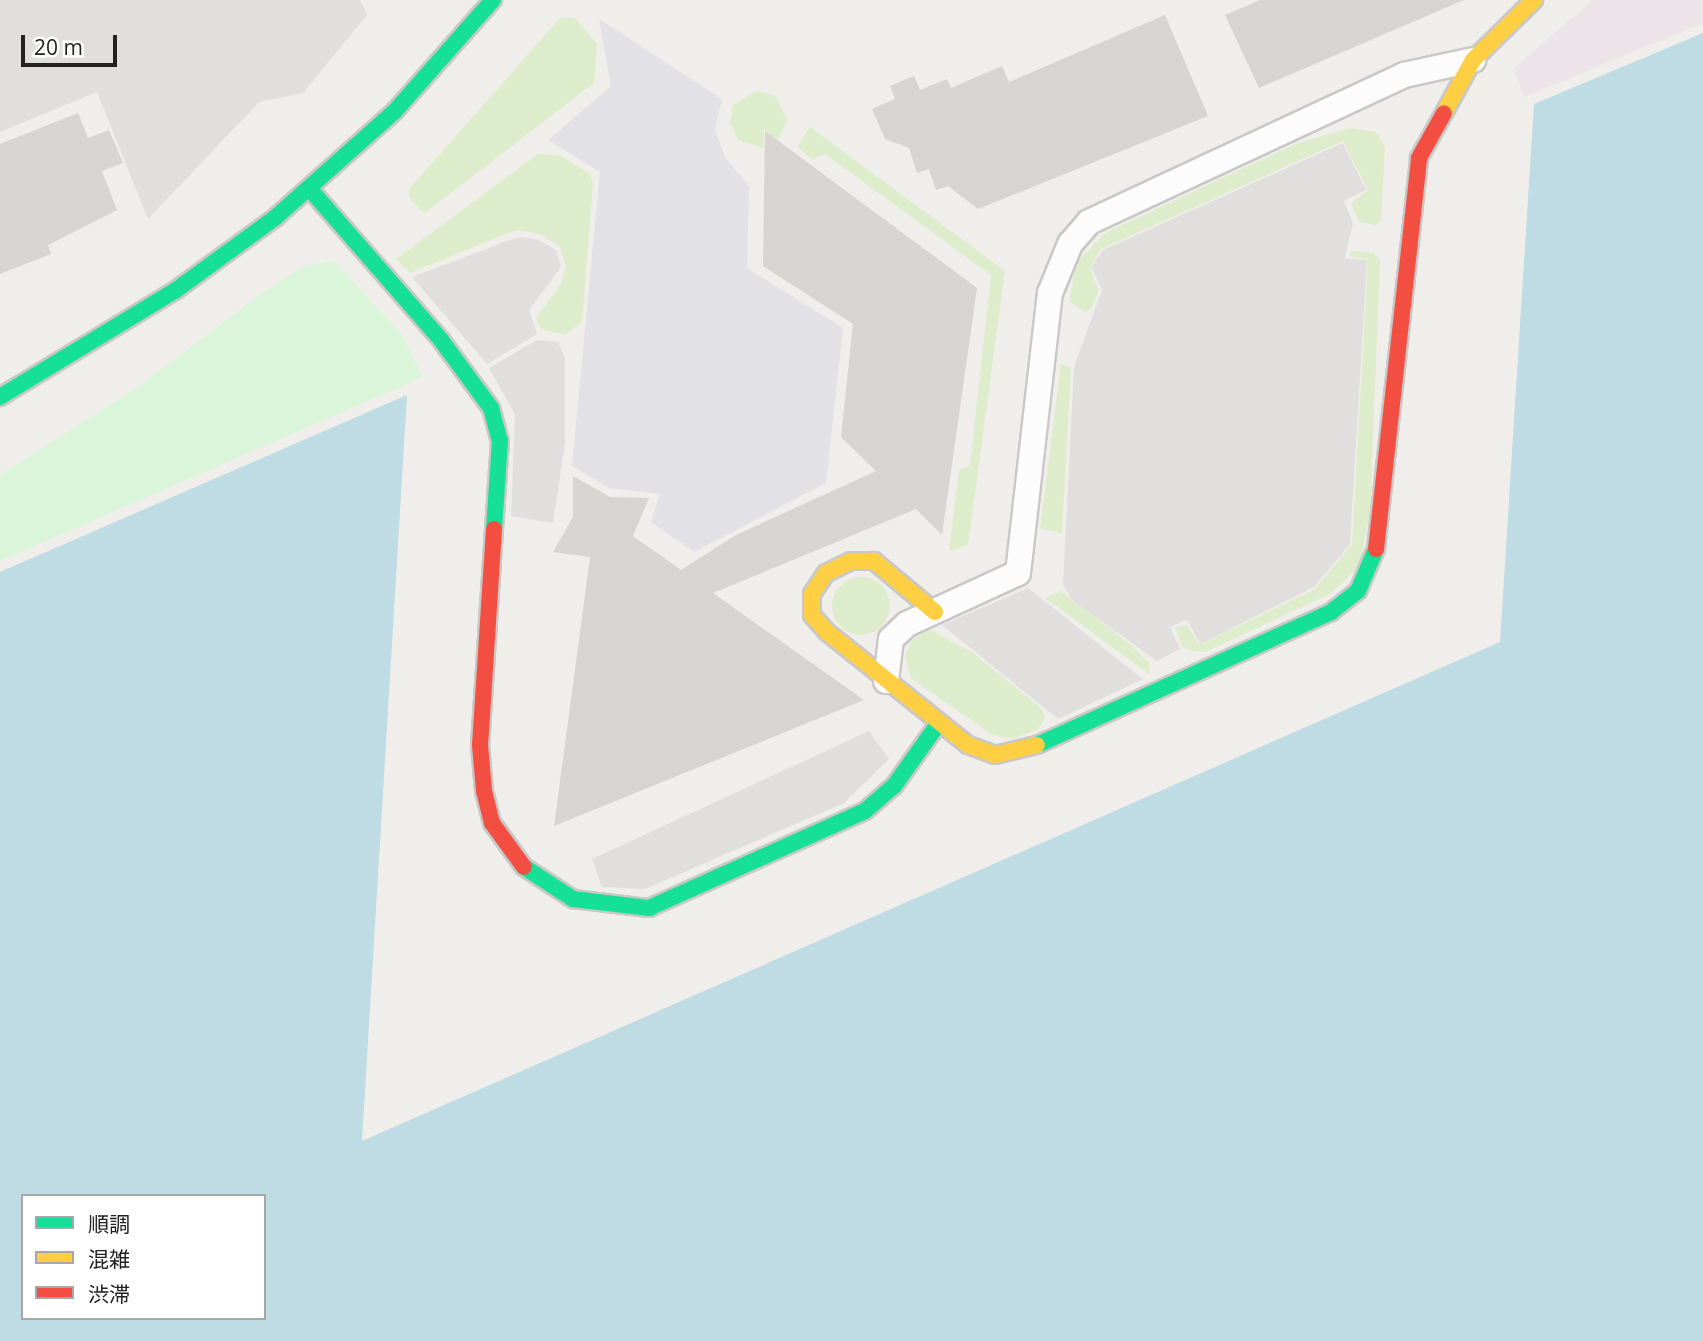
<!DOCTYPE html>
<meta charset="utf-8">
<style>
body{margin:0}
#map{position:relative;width:1703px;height:1341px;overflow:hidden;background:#f0eeeb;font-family:"Open Sans","Noto Sans JP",sans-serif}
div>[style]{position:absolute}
.industrial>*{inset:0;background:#ede4e9}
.grass>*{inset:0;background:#ddeccb}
.round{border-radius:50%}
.park>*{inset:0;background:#daf5da}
.parking>*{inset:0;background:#e0dfde}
.plaza>*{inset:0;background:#e2e1e5}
.water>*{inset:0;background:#bfdbe3}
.building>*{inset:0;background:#d7d4d2}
.roads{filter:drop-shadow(2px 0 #c9c8c7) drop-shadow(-2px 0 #c9c8c7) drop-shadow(0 2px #c9c8c7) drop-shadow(0 -2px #c9c8c7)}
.street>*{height:24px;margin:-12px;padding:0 12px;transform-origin:12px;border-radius:12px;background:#fdfcfc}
.fast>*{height:16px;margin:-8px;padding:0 8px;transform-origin:8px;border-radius:8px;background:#16e098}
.slow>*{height:16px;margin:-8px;padding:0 8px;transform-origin:8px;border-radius:8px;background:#ffcf43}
.jam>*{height:16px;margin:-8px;padding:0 8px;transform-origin:8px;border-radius:8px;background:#f24e42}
span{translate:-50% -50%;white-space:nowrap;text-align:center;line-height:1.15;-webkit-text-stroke:5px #fff;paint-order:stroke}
.legend{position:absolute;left:21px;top:1194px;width:245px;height:126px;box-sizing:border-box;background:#fff;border:2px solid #a7a7a7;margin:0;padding:9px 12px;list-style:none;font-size:21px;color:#222}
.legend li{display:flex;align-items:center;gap:14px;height:35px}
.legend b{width:35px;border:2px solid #a7a7a7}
.scale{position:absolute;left:21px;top:35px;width:96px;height:32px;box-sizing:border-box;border:4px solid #222;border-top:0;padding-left:9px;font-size:21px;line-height:24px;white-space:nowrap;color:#222;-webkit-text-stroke:5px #fff;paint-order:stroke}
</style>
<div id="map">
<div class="industrial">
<i style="clip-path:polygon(1593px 0,1703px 0,1703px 23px,1524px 97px,1513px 69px)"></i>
</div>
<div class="grass">
<i style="clip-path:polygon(560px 18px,575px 18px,597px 44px,594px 83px,426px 212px,419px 209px,409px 197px,410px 188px)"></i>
<i style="clip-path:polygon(757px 91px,775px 96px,787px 120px,778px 140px,764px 130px,763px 148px,738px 140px,730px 123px,733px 105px)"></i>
<i style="clip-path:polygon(810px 127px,1005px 271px,968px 545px,949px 551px,959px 470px,970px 466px,991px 275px,825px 154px,812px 159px,797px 147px)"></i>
<i style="clip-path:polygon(1350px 128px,1376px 132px,1385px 147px,1381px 220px,1376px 225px,1359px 222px,1351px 203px,1368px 190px,1343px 141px,1101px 249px,1090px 268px,1099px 291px,1091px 309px,1085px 312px,1070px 302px,1075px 264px,1105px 233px,1295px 144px)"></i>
<i style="clip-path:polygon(538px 154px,559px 155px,590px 174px,593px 184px,582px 322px,565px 335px,541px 329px,536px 318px,561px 284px,566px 265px,559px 246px,540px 234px,516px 230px,410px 273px,396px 259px)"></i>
<i style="clip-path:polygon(1351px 251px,1373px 252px,1380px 261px,1370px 513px,1359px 567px,1330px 594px,1205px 652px,1192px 651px,1182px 646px,1176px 627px,1187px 625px,1199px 645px,1315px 589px,1352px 544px,1368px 259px,1349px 256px)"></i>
<i style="clip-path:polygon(1061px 364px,1071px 368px,1062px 533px,1040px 529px)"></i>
<i class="round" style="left:832px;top:577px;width:58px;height:58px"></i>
<i style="clip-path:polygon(1061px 591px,1132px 646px,1149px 663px,1149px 674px,1045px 598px)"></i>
<i style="clip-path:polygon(929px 629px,973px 653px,1041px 708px,1045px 718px,1038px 729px,1013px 739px,992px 735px,911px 678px,905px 657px,911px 641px)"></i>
</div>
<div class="park">
<i style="clip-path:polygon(334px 261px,402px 335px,423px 377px,0 561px,0 475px,138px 387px,261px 294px,303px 267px)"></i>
</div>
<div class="parking">
<i style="clip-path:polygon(0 0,360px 0,367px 15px,303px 93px,259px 102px,148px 219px,97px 92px,0 132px)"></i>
<i style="clip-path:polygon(1343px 143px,1366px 190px,1344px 201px,1353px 223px,1345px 258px,1367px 260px,1350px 544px,1314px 587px,1200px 644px,1187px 620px,1170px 627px,1180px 649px,1157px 661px,1073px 601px,1063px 585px,1074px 367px,1102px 290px,1091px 267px,1103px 250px)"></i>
<i style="clip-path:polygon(518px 237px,537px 239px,556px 250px,561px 267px,529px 310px,537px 334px,487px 364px,412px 277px)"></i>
<i style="clip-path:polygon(537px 340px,558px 342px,565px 359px,565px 443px,553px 523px,511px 516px,515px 414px,489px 368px)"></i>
<i style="clip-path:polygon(1028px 588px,1143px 679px,1058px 719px,942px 625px)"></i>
<i style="clip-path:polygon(869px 731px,889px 759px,844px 803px,645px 889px,602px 887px,592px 859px)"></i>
</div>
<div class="plaza">
<i style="clip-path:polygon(599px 19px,722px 99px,715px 130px,725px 157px,749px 186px,747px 268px,843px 328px,826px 483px,694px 552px,651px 522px,660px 494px,609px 488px,572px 466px,600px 172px,548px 140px,611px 86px)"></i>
</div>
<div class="water">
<i style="clip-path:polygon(evenodd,1703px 33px,1703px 1341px,0 1341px,0 572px,407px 395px,362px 1141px,1500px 642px,1534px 104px,1703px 33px,23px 1196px,264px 1196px,264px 1318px,23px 1318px,23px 1196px)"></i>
</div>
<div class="building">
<i style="clip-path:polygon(1260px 0,1464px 0,1259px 88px,1225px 15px)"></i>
<i style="clip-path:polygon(1165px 15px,1208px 116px,978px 209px,948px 186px,936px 190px,929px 169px,917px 173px,909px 148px,885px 139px,872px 109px,895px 99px,890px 86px,914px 76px,920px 90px,947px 79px,951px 88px,1002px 66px,1009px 82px)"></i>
<i style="clip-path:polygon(78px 113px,88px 138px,109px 130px,123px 163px,102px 171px,117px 210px,48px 245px,51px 254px,0 274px,0 144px)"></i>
<i style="clip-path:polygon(765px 131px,977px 288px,942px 535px,916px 509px,713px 593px,864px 700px,554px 826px,590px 557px,553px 552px,573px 517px,573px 476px,610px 497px,649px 498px,633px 536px,681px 570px,736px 535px,876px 471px,841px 437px,853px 324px,763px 266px)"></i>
</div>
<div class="roads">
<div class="street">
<i style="left:886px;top:681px;width:42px;rotate:-83.2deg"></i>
<i style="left:891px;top:639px;width:22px;rotate:-43deg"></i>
<i style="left:907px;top:624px;width:122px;rotate:-24.7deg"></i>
<i style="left:1018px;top:573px;width:282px;rotate:-83.5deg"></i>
<i style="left:1050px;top:293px;width:53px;rotate:-67.8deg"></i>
<i style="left:1070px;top:244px;width:29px;rotate:-49deg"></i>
<i style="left:1089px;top:222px;width:348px;rotate:-25deg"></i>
<i style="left:1404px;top:75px;width:71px;rotate:-12.3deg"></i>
</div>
<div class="fast">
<i style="left:309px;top:188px;width:201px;rotate:49deg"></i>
<i style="left:441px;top:340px;width:84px;rotate:53.7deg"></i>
<i style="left:491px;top:408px;width:34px;rotate:75deg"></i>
<i style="left:500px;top:441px;width:88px;rotate:93.9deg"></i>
<i style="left:0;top:397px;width:206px;rotate:-31.3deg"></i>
<i style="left:176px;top:290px;width:124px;rotate:-36.1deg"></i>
<i style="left:276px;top:217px;width:159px;rotate:-41.7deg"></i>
<i style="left:395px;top:111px;width:148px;rotate:-48.6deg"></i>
<i style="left:1037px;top:745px;width:323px;rotate:-24.3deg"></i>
<i style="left:1331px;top:612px;width:34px;rotate:-38deg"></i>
<i style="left:1358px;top:591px;width:46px;rotate:-66.8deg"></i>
<i style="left:524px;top:867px;width:59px;rotate:33.1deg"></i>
<i style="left:573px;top:899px;width:77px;rotate:6.8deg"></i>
<i style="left:649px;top:908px;width:237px;rotate:-24.2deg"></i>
<i style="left:865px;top:811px;width:38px;rotate:-41deg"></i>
<i style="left:894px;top:786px;width:76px;rotate:-54.6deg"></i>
</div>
<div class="slow">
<i style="left:1444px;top:113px;width:60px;rotate:-61.3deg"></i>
<i style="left:1473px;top:60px;width:86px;rotate:-44.5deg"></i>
<i style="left:935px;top:612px;width:80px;rotate:-140.1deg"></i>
<i style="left:874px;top:561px;width:23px;rotate:180deg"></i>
<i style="left:851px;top:561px;width:28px;rotate:154deg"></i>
<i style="left:826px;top:573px;width:25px;rotate:124deg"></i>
<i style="left:812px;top:594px;width:21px;rotate:90deg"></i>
<i style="left:812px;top:615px;width:23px;rotate:49deg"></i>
<i style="left:827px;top:632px;width:181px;rotate:38.7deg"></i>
<i style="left:968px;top:745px;width:29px;rotate:20deg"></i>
<i style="left:995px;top:755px;width:43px;rotate:-13.4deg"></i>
</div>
<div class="jam">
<i style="left:494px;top:529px;width:216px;rotate:93.7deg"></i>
<i style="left:480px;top:745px;width:46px;rotate:85deg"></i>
<i style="left:484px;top:791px;width:33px;rotate:76deg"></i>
<i style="left:492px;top:823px;width:54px;rotate:54deg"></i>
<i style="left:1376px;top:549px;width:393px;rotate:-83.7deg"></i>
<i style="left:1419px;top:158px;width:51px;rotate:-60.9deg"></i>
</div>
</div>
<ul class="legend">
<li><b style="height:9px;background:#16e098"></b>順調</li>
<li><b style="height:9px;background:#ffcf43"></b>混雑</li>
<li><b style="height:9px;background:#f24e42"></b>渋滞</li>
</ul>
<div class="scale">20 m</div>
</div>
